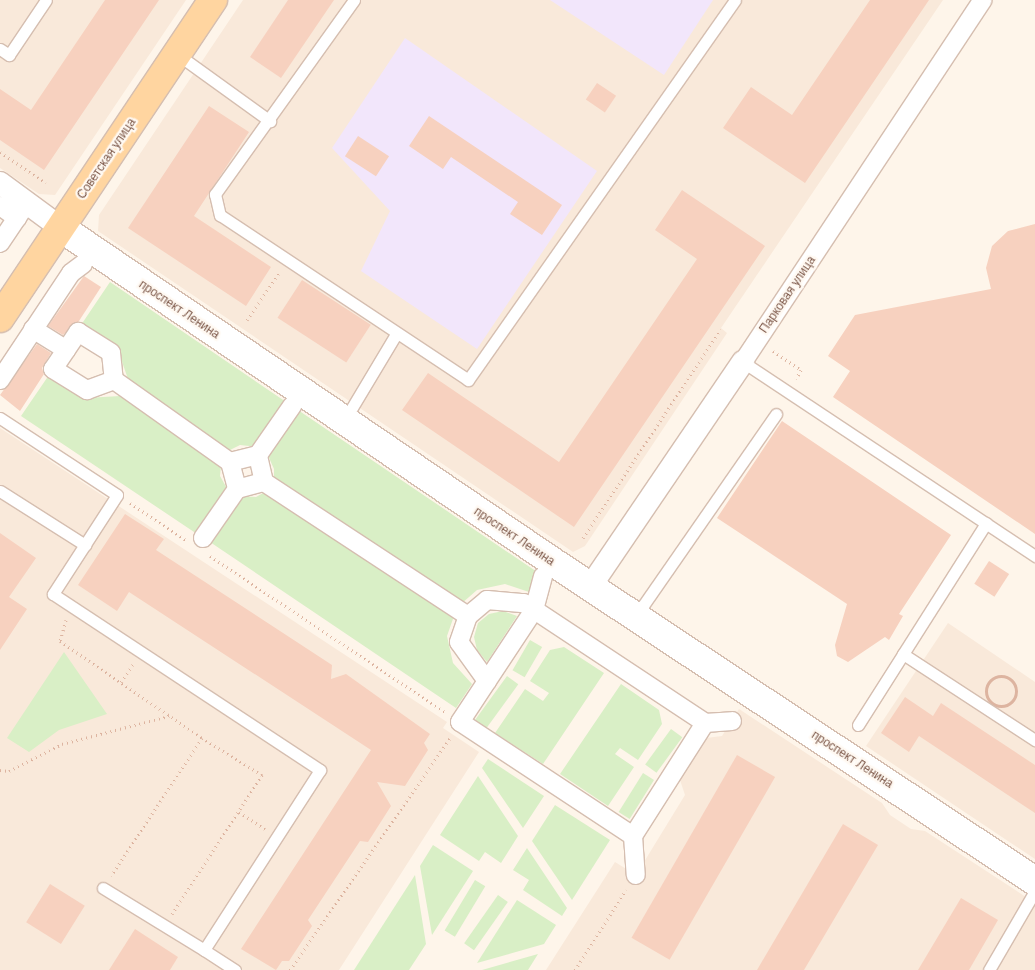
<!DOCTYPE html>
<meta charset="utf-8">
<style>
body{margin:0}
#map{position:relative;width:1035px;height:970px;overflow:hidden;background:#fef5ea;font-family:"DM Sans",sans-serif}
div>[style]{position:absolute}
.residential>*{inset:0;background:#f9e9da}
.education>*{inset:0;background:#f2e6fb}
.green>*{inset:0;background:#d9efc6;transform-origin:0 0}
.building>*{inset:0;background:#f7d1bf;transform-origin:0 0}
.path>*{height:3px;margin-top:-1.5px;transform-origin:0;background:repeating-linear-gradient(90deg,#ddb4a0 0 1px,transparent 0 5px)}
.path>.ring{margin:-1.5px;padding:0;box-sizing:content-box;background:none;border:3px solid #ddb4a0;border-radius:50%}
.roads{filter:drop-shadow(1px 0 #d5beb0) drop-shadow(-1px 0 #d5beb0) drop-shadow(0 1px #d5beb0) drop-shadow(0 -1px #d5beb0)}
.service>*{height:11px;margin:-5.5px;padding:0 5.5px;transform-origin:5.5px;border-radius:5.5px;background:#fff}
.pedestrian>*{height:18px;margin:-9px;padding:0 9px;transform-origin:9px;border-radius:9px;background:#fff}
.minor>*{height:22px;margin:-11px;padding:0 11px;transform-origin:11px;border-radius:11px;background:#fff}
.secondary>*{height:28px;margin:-14px;padding:0 14px;transform-origin:14px;border-radius:14px;background:#fff}
.primary>*{height:28px;margin:-14px;padding:0 14px;transform-origin:14px;border-radius:14px;background:#ffd5a0}
span{translate:-50% -50%;white-space:nowrap;text-align:center;line-height:1.15;-webkit-text-stroke:4.5px #fff9f2;paint-order:stroke}
.street-label{font-size:12px;color:#7d5849}
</style>
<div id="map">
<div class="residential">
<i style="clip-path:polygon(0 0,186px 0,55px 195px,39px 194px,0 168px)"></i>
<i style="clip-path:polygon(243px 0,943px 0,721px 328px,727px 333px,585px 546px,573px 552px,98px 231px,99px 215px)"></i>
<i style="clip-path:polygon(0 428px,447px 722px,443px 728px,479px 752px,339px 970px,0 970px)"></i>
<i style="clip-path:polygon(948px 623px,1035px 682px,1035px 859px,866px 746px)"></i>
<i style="clip-path:polygon(739px 709px,882px 803px,890px 815px,911px 829px,925px 831px,1035px 903px,1035px 970px,546px 970px,615px 862px,636px 875px,685px 795px,680px 780px,706px 738px,722px 736px)"></i>
</div>
<div class="education">
<i style="clip-path:polygon(550px 0,713px 0,664px 75px)"></i>
<i style="clip-path:polygon(405px 38px,597px 171px,477px 349px,361px 271px,390px 211px,332px 148px)"></i>
</div>
<div class="green">
<i style="clip-path:polygon(110px 282px,289px 404px,259px 447px,240px 445px,230px 450px,129px 382px,118px 350px,81px 325px)"></i>
<i style="clip-path:polygon(49px 375px,86px 398px,120px 396px,221px 465px,220px 476px,229px 492px,200px 536px,21px 416px)"></i>
<i style="clip-path:polygon(295px 408px,543px 576px,532px 593px,505px 584px,477px 590px,461px 604px,274px 478px,274px 469px,266px 451px)"></i>
<i style="clip-path:polygon(265px 492px,454px 616px,447px 636px,453px 663px,472px 684px,456px 708px,207px 540px,236px 496px,256px 497px)"></i>
<i style="clip-path:polygon(503px 611px,517px 616px,487px 662px,477px 650px,474px 637px,478px 623px,489px 614px)"></i>
<i style="left:530px;top:640px;width:14px;height:35px;rotate:30deg"></i>
<i style="clip-path:polygon(564px 647px,604px 673px,543px 764px,495px 733px,525px 689px,543px 701px,549px 693px,530px 681px,550px 650px)"></i>
<i style="clip-path:polygon(64px 652px,107px 714px,59px 730px,29px 752px,7px 738px)"></i>
<i style="left:507px;top:676px;width:14px;height:55px;rotate:36deg"></i>
<i style="clip-path:polygon(621px 684px,659px 710px,662px 724px,638px 760px,620px 748px,615px 754px,634px 767px,608px 806px,560px 774px)"></i>
<i style="left:671px;top:729px;width:14px;height:44px;rotate:36deg"></i>
<i style="clip-path:polygon(488px 759px,544px 796px,523px 828px,482px 768px)"></i>
<i style="left:643px;top:773px;width:13px;height:46px;rotate:32deg"></i>
<i style="clip-path:polygon(478px 776px,518px 836px,501px 863px,485px 852px,479px 861px,440px 835px)"></i>
<i style="clip-path:polygon(555px 805px,610px 840px,572px 900px,532px 841px)"></i>
<i style="clip-path:polygon(433px 845px,473px 871px,432px 935px,420px 866px)"></i>
<i style="clip-path:polygon(527px 848px,567px 908px,562px 916px,523px 890px,529px 880px,513px 870px)"></i>
<i style="clip-path:polygon(415px 875px,426px 944px,409px 970px,354px 970px)"></i>
<i style="left:475px;top:880px;width:12px;height:59px;rotate:31deg"></i>
<i style="left:498px;top:895px;width:12px;height:59px;rotate:35deg"></i>
<i style="clip-path:polygon(517px 900px,556px 925px,544px 944px,477px 963px)"></i>
<i style="clip-path:polygon(538px 954px,528px 970px,482px 970px)"></i>
</div>
<div class="building">
<i style="clip-path:polygon(105px 0,159px 0,44px 170px,0 140px,0 89px,31px 110px)"></i>
<i style="clip-path:polygon(288px 0,334px 0,281px 78px,250px 57px)"></i>
<i style="clip-path:polygon(870px 0,929px 0,805px 183px,723px 128px,751px 87px,792px 115px)"></i>
<i style="left:597px;top:83px;width:23px;height:20px;rotate:34deg"></i>
<i style="clip-path:polygon(209px 106px,249px 132px,194px 216px,271px 267px,246px 306px,128px 228px)"></i>
<i style="clip-path:polygon(429px 116px,562px 205px,542px 235px,510px 214px,518px 202px,451px 157px,443px 169px,409px 146px)"></i>
<i style="left:358px;top:136px;width:37px;height:24px;rotate:33deg"></i>
<i style="clip-path:polygon(682px 190px,765px 246px,574px 527px,402px 410px,428px 373px,559px 462px,697px 259px,655px 230px)"></i>
<i style="clip-path:polygon(1035px 224px,1035px 534px,833px 397px,850px 371px,828px 356px,855px 315px,991px 289px,986px 268px,992px 246px,1008px 231px)"></i>
<i style="clip-path:polygon(84px 276px,101px 287px,79px 321px,63px 335px,48px 326px)"></i>
<i style="left:302px;top:280px;width:82px;height:45px;rotate:33deg"></i>
<i style="clip-path:polygon(37px 344px,51px 353px,42px 368px,44px 374px,20px 411px,0 395px)"></i>
<i style="clip-path:polygon(782px 421px,951px 535px,899px 614px,903px 616px,889px 640px,885px 637px,848px 662px,837px 656px,835px 645px,847px 604px,717px 518px)"></i>
<i style="clip-path:polygon(125px 514px,164px 539px,156px 550px,332px 665px,331px 679px,346px 674px,430px 734px,424px 743px,428px 750px,405px 786px,377px 782px,391px 806px,368px 842px,360px 841px,308px 920px,312px 926px,289px 961px,282px 961px,276px 970px,241px 949px,371px 750px,129px 592px,117px 611px,78px 585px)"></i>
<i style="clip-path:polygon(0 533px,36px 558px,9px 597px,27px 609px,0 650px)"></i>
<i style="left:989px;top:561px;width:24px;height:27px;rotate:33deg"></i>
<i style="clip-path:polygon(905px 697px,933px 716px,941px 703px,1035px 765px,1035px 813px,919px 736px,909px 752px,881px 733px)"></i>
<i style="left:737px;top:755px;width:44px;height:211px;rotate:30deg"></i>
<i style="clip-path:polygon(843px 824px,878px 845px,804px 970px,757px 970px)"></i>
<i style="left:50px;top:884px;width:41px;height:45px;rotate:32deg"></i>
<i style="clip-path:polygon(961px 898px,998px 920px,969px 970px,918px 970px)"></i>
<i style="clip-path:polygon(135px 929px,178px 957px,170px 970px,109px 970px)"></i>
</div>
<div class="path">
<i style="left:0;top:152px;width:55px;rotate:34deg"></i>
<i style="left:247px;top:320px;width:57px;rotate:-55.8deg"></i>
<i style="left:773px;top:351px;width:34px;rotate:34deg"></i>
<i style="left:801px;top:370px;width:10px;rotate:119deg"></i>
<i style="left:130px;top:503px;width:67px;rotate:33.5deg"></i>
<i style="left:583px;top:538px;width:250px;rotate:-56.6deg"></i>
<i style="left:210px;top:556px;width:283px;rotate:33.6deg"></i>
<i style="left:66px;top:620px;width:22px;rotate:106deg"></i>
<i style="left:60px;top:641px;width:172px;rotate:34.3deg"></i>
<i style="left:202px;top:738px;width:165px;rotate:123.4deg"></i>
<i class="ring" style="left:986px;top:676px;width:27px;height:27px"></i>
<i style="left:121px;top:682px;width:22px;rotate:-56deg"></i>
<i style="left:0;top:770px;width:9px;rotate:6deg"></i>
<i style="left:9px;top:771px;width:59px;rotate:-27deg"></i>
<i style="left:62px;top:744px;width:111px;rotate:-14.7deg"></i>
<i style="left:239px;top:812px;width:31px;rotate:33deg"></i>
<i style="left:172px;top:914px;width:166px;rotate:-57.1deg"></i>
<i style="left:262px;top:775px;width:70px;rotate:-148.3deg"></i>
<i style="left:290px;top:970px;width:282px;rotate:-55.4deg"></i>
<i style="left:575px;top:970px;width:95px;rotate:-57.5deg"></i>
</div>
<div class="roads">
<div class="service">
<i style="left:354px;top:0;width:239px;rotate:125.6deg"></i>
<i style="left:215px;top:194px;width:22px;rotate:77deg"></i>
<i style="left:220px;top:215px;width:298px;rotate:33.6deg"></i>
<i style="left:468px;top:380px;width:464px;rotate:-54.9deg"></i>
<i style="left:0;top:49px;width:11px;rotate:34deg"></i>
<i style="left:9px;top:55px;width:66px;rotate:-56.1deg"></i>
<i style="left:177px;top:54px;width:115px;rotate:35.8deg"></i>
<i style="left:743px;top:362px;width:351px;rotate:33.6deg"></i>
<i style="left:0;top:418px;width:140px;rotate:33.3deg"></i>
<i style="left:117px;top:495px;width:118px;rotate:122.9deg"></i>
<i style="left:53px;top:594px;width:320px;rotate:33.4deg"></i>
<i style="left:320px;top:770px;width:214px;rotate:122.8deg"></i>
<i style="left:204px;top:950px;width:37px;rotate:33deg"></i>
<i style="left:344px;top:421px;width:101px;rotate:-59.1deg"></i>
<i style="left:0;top:491px;width:101px;rotate:32.4deg"></i>
<i style="left:635px;top:617px;width:247px;rotate:-55.2deg"></i>
<i style="left:903px;top:654px;width:155px;rotate:-57.6deg"></i>
<i style="left:858px;top:725px;width:84px;rotate:-57.6deg"></i>
<i style="left:903px;top:654px;width:158px;rotate:33.1deg"></i>
<i style="left:103px;top:888px;width:119px;rotate:31.5deg"></i>
<i style="left:989px;top:970px;width:91px;rotate:-59.8deg"></i>
</div>
<div class="pedestrian">
<i style="left:0;top:206px;width:21px;rotate:35deg"></i>
<i style="left:0;top:243px;width:37px;rotate:-56deg"></i>
<i style="left:33px;top:329px;width:39px;rotate:32deg"></i>
<i style="left:66px;top:350px;width:22px;rotate:-56deg"></i>
<i style="left:78px;top:332px;width:39px;rotate:32deg"></i>
<i style="left:111px;top:353px;width:27px;rotate:84deg"></i>
<i style="left:114px;top:380px;width:142px;rotate:35.3deg"></i>
<i style="left:230px;top:462px;width:28px;rotate:75deg"></i>
<i style="left:237px;top:489px;width:28px;rotate:-15deg"></i>
<i style="left:264px;top:482px;width:28px;rotate:-103deg"></i>
<i style="left:258px;top:455px;width:29px;rotate:166deg"></i>
<i style="left:66px;top:350px;width:23px;rotate:124deg"></i>
<i style="left:53px;top:369px;width:40px;rotate:32deg"></i>
<i style="left:87px;top:390px;width:29px;rotate:-20deg"></i>
<i style="left:743px;top:362px;width:434px;rotate:-56.5deg"></i>
<i style="left:0;top:380px;width:128px;rotate:-56.4deg"></i>
<i style="left:71px;top:273px;width:15px;rotate:-37deg"></i>
<i style="left:258px;top:455px;width:60px;rotate:-55.2deg"></i>
<i style="left:264px;top:482px;width:244px;rotate:33.3deg"></i>
<i style="left:468px;top:616px;width:25px;rotate:-40deg"></i>
<i style="left:487px;top:600px;width:37px;rotate:5deg"></i>
<i style="left:524px;top:603px;width:217px;rotate:33.5deg"></i>
<i style="left:705px;top:723px;width:134px;rotate:122.5deg"></i>
<i style="left:633px;top:836px;width:207px;rotate:-146.6deg"></i>
<i style="left:460px;top:722px;width:49px;rotate:-56.6deg"></i>
<i style="left:487px;top:681px;width:48px;rotate:-125.7deg"></i>
<i style="left:459px;top:642px;width:28px;rotate:-71deg"></i>
<i style="left:203px;top:538px;width:60px;rotate:-55.2deg"></i>
<i style="left:487px;top:681px;width:85px;rotate:-56.5deg"></i>
<i style="left:534px;top:610px;width:35px;rotate:-75deg"></i>
<i style="left:705px;top:723px;width:27px;rotate:-4deg"></i>
<i style="left:633px;top:836px;width:39px;rotate:86deg"></i>
</div>
<div class="minor">
<i style="left:0;top:183px;width:76px;rotate:36.4deg"></i>
<i style="left:590px;top:587px;width:272px;rotate:-55.8deg"></i>
</div>
<div class="secondary">
<i style="left:61px;top:228px;width:595px;rotate:34.17deg"></i>
<i style="left:553px;top:562px;width:578px;rotate:33.5deg"></i>
</div>
<div class="primary">
<i style="left:0;top:318px;width:383px;rotate:-56.2deg"></i>
</div>
</div>
<div class="street-label">
<span style="left:107px;top:159px;rotate:-56deg">Советская улица</span>
<span style="left:788px;top:295px;rotate:-56deg">Парковая улица</span>
<span style="left:179px;top:310px;rotate:34deg">проспект Ленина</span>
<span style="left:514px;top:537px;rotate:34deg">проспект Ленина</span>
<span style="left:852px;top:760px;rotate:33deg">проспект Ленина</span>
</div>
</div>
